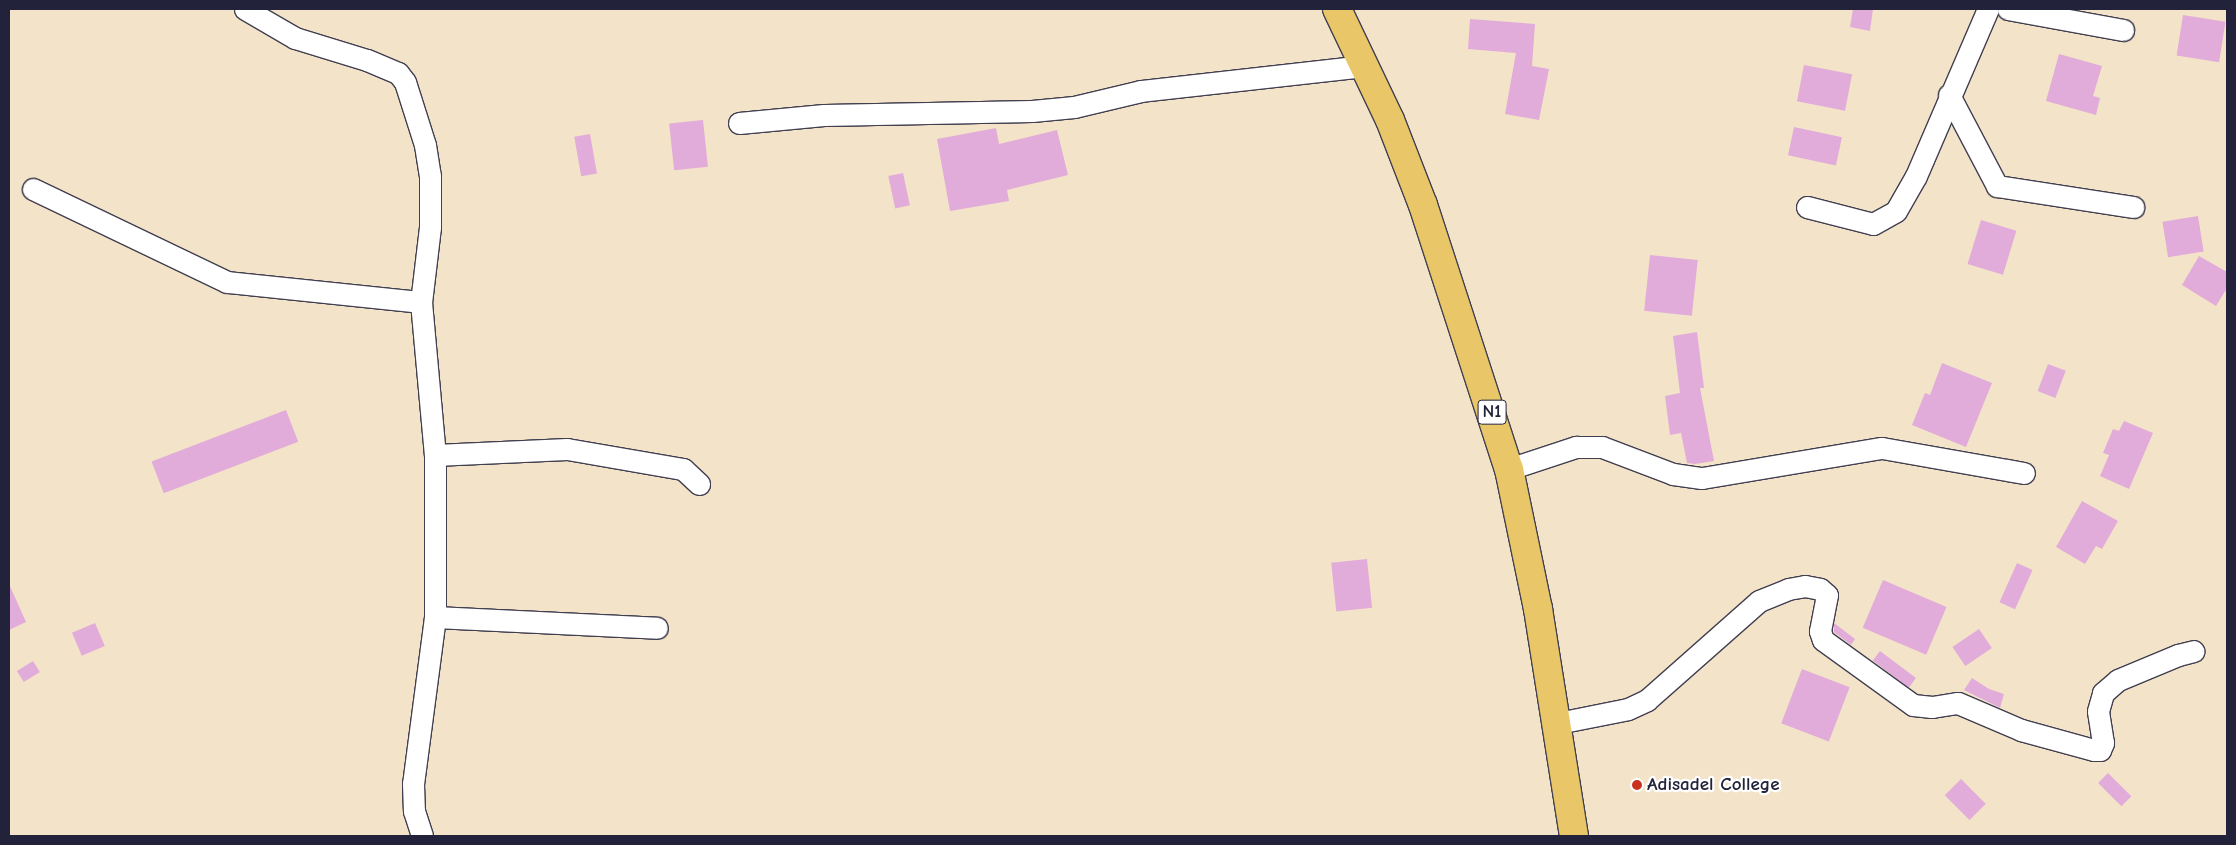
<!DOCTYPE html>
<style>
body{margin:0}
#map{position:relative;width:2236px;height:845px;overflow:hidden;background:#f3e3c8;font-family:"Comic Neue",sans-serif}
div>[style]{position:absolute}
.building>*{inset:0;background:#e1acda;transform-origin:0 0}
.roads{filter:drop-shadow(1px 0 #413f50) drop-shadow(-1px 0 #413f50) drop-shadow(0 1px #413f50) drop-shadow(0 -1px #413f50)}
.minor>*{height:21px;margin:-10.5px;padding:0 10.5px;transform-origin:10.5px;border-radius:10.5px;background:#fff}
.highway>*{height:28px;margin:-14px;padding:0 14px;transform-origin:14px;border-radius:14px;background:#e9c769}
.dots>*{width:14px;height:14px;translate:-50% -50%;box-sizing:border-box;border:2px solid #fff;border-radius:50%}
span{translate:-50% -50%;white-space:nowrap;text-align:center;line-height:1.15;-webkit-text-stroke:4.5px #fff;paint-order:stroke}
.shield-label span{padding:1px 4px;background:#fff;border:1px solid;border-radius:4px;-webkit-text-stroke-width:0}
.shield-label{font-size:18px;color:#22223b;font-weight:700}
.poi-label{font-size:19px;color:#22223b;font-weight:700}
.left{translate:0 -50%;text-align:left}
.frame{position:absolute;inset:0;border:10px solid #22223b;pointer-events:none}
</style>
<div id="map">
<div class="building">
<i style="clip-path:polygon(1853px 9px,1873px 9px,1870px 31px,1850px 27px)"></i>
<i style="left:2183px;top:15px;width:43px;height:41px;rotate:9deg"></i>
<i style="clip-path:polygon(1470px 19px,1535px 24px,1532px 66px,1549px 69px,1539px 120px,1505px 114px,1516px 53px,1468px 49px)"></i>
<i style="clip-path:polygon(2059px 54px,2102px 66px,2093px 96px,2100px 98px,2096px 115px,2046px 101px)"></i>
<i style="left:1804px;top:65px;width:49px;height:37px;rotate:11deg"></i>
<i style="left:703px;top:120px;width:47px;height:34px;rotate:84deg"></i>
<i style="left:1794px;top:127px;width:49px;height:29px;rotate:12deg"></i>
<i style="clip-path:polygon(996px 128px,999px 144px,1057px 130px,1068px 175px,1007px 190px,1009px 201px,950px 211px,937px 139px)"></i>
<i style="left:590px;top:134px;width:40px;height:16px;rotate:80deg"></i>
<i style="left:903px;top:173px;width:33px;height:15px;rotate:78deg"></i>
<i style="left:2198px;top:216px;width:36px;height:36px;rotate:81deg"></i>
<i style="left:1981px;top:220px;width:37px;height:46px;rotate:17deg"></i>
<i style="left:1650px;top:255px;width:48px;height:56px;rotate:6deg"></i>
<i style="clip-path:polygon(2199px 256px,2227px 272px,2227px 288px,2216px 306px,2182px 285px)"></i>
<i style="clip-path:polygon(1697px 332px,1704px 388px,1700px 388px,1714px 461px,1695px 464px,1687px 463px,1681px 433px,1670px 435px,1665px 396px,1680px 393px,1673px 336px)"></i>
<i style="clip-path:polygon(1942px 363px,1992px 383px,1966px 447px,1912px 425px,1925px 393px,1930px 395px)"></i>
<i style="left:2048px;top:364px;width:19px;height:29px;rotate:21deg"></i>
<i style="left:286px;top:410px;width:34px;height:144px;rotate:69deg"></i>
<i style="clip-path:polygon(2124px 421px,2153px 433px,2129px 489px,2100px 476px,2109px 455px,2103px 453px,2113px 429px,2119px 431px)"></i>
<i style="clip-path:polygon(2082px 501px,2118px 521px,2102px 549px,2096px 546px,2085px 564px,2056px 547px)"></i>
<i style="left:1367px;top:559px;width:49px;height:36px;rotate:84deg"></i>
<i style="left:2017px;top:563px;width:17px;height:43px;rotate:24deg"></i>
<i style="left:1883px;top:580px;width:69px;height:52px;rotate:23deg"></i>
<i style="clip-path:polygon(9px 584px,26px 622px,9px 630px)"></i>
<i style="left:95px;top:623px;width:25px;height:25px;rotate:67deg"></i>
<i style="clip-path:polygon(1834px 623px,1855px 639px,1851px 645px,1834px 632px)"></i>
<i style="left:1979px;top:629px;width:23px;height:32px;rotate:56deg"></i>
<i style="left:1880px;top:651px;width:45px;height:12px;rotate:37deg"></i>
<i style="left:33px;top:661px;width:13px;height:19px;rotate:58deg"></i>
<i style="left:1802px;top:669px;width:51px;height:58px;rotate:21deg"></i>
<i style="clip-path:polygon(1972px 678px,1989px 689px,2004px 694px,2000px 708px,1964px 690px)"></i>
<i style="left:2108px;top:773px;width:33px;height:14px;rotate:45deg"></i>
<i style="left:1961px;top:779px;width:35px;height:23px;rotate:45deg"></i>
</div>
<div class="roads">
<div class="minor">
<i style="left:245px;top:9px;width:58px;rotate:30.1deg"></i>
<i style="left:295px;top:38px;width:75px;rotate:17deg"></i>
<i style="left:367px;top:60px;width:34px;rotate:23deg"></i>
<i style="left:398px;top:73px;width:11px;rotate:52deg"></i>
<i style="left:405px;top:82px;width:66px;rotate:72.4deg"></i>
<i style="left:425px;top:145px;width:30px;rotate:81deg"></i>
<i style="left:430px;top:175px;width:52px;rotate:90deg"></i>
<i style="left:430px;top:227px;width:76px;rotate:96.8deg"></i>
<i style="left:421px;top:302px;width:154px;rotate:84.8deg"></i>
<i style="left:435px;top:455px;width:162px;rotate:90deg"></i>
<i style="left:435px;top:617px;width:168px;rotate:97.5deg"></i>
<i style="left:413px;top:784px;width:27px;rotate:88deg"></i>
<i style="left:414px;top:811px;width:26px;rotate:72deg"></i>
<i style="left:2008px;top:9px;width:117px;rotate:10.3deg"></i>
<i style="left:1949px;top:95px;width:103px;rotate:62.2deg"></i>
<i style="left:1997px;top:186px;width:138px;rotate:8.8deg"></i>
<i style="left:739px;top:123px;width:85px;rotate:-5.4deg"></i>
<i style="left:824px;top:115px;width:208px;rotate:-1.1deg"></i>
<i style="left:1032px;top:111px;width:42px;rotate:-5.4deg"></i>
<i style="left:1074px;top:107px;width:69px;rotate:-13.4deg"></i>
<i style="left:1141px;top:91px;width:223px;rotate:-6.4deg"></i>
<i style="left:33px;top:189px;width:215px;rotate:25.6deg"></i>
<i style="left:227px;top:282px;width:195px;rotate:5.9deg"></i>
<i style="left:1807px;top:207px;width:68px;rotate:14.4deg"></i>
<i style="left:1873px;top:224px;width:26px;rotate:-29deg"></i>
<i style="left:1896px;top:211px;width:40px;rotate:-60.3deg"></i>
<i style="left:1916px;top:176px;width:182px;rotate:-66.7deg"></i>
<i style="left:435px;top:455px;width:132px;rotate:-2.6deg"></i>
<i style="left:567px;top:449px;width:118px;rotate:9.8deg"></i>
<i style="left:683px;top:469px;width:22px;rotate:43deg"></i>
<i style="left:1509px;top:469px;width:71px;rotate:-18.2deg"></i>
<i style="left:1576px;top:447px;width:26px"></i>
<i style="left:1602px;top:447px;width:76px;rotate:20.8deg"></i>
<i style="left:1673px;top:474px;width:29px;rotate:8deg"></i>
<i style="left:1702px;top:478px;width:182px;rotate:-9.5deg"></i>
<i style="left:1882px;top:448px;width:144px;rotate:10deg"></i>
<i style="left:435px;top:617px;width:222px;rotate:2.8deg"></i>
<i style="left:1558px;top:723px;width:71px;rotate:-11.3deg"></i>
<i style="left:1628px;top:709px;width:21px;rotate:-25deg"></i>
<i style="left:1647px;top:700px;width:149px;rotate:-41.5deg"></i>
<i style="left:1759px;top:601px;width:31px;rotate:-22deg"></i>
<i style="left:1788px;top:589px;width:17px;rotate:-10deg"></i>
<i style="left:1805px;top:586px;width:15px;rotate:11deg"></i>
<i style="left:1820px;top:589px;width:9px;rotate:41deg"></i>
<i style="left:1827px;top:595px;width:37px;rotate:101deg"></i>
<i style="left:1820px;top:631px;width:9px;rotate:72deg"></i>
<i style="left:1823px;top:640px;width:111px;rotate:35.8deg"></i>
<i style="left:1913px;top:705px;width:19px;rotate:6deg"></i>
<i style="left:1932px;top:707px;width:26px;rotate:-9deg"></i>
<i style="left:1958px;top:703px;width:69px;rotate:23.2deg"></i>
<i style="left:2021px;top:730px;width:76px;rotate:15.3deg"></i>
<i style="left:2094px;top:750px;width:6px"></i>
<i style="left:2100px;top:750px;width:8px;rotate:-67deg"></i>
<i style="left:2103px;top:743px;width:32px;rotate:-99deg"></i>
<i style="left:2098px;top:711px;width:19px;rotate:-74deg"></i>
<i style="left:2103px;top:693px;width:20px;rotate:-41deg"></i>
<i style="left:2118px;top:680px;width:65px;rotate:-22.6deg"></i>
<i style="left:2178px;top:655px;width:16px;rotate:-14deg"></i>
</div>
<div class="highway">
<i style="left:1337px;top:9px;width:123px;rotate:64.5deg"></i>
<i style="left:1390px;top:120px;width:91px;rotate:68.8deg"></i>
<i style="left:1423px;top:205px;width:278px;rotate:72deg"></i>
<i style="left:1509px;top:469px;width:143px;rotate:78.3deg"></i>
<i style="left:1538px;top:609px;width:230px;rotate:81deg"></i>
</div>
</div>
<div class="dots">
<i style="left:1637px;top:785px;background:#c8321e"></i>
</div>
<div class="shield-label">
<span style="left:1492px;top:412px">N1</span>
</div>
<div class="poi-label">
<span class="left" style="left:1647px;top:785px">Adisadel College</span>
</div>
<div class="frame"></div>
</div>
